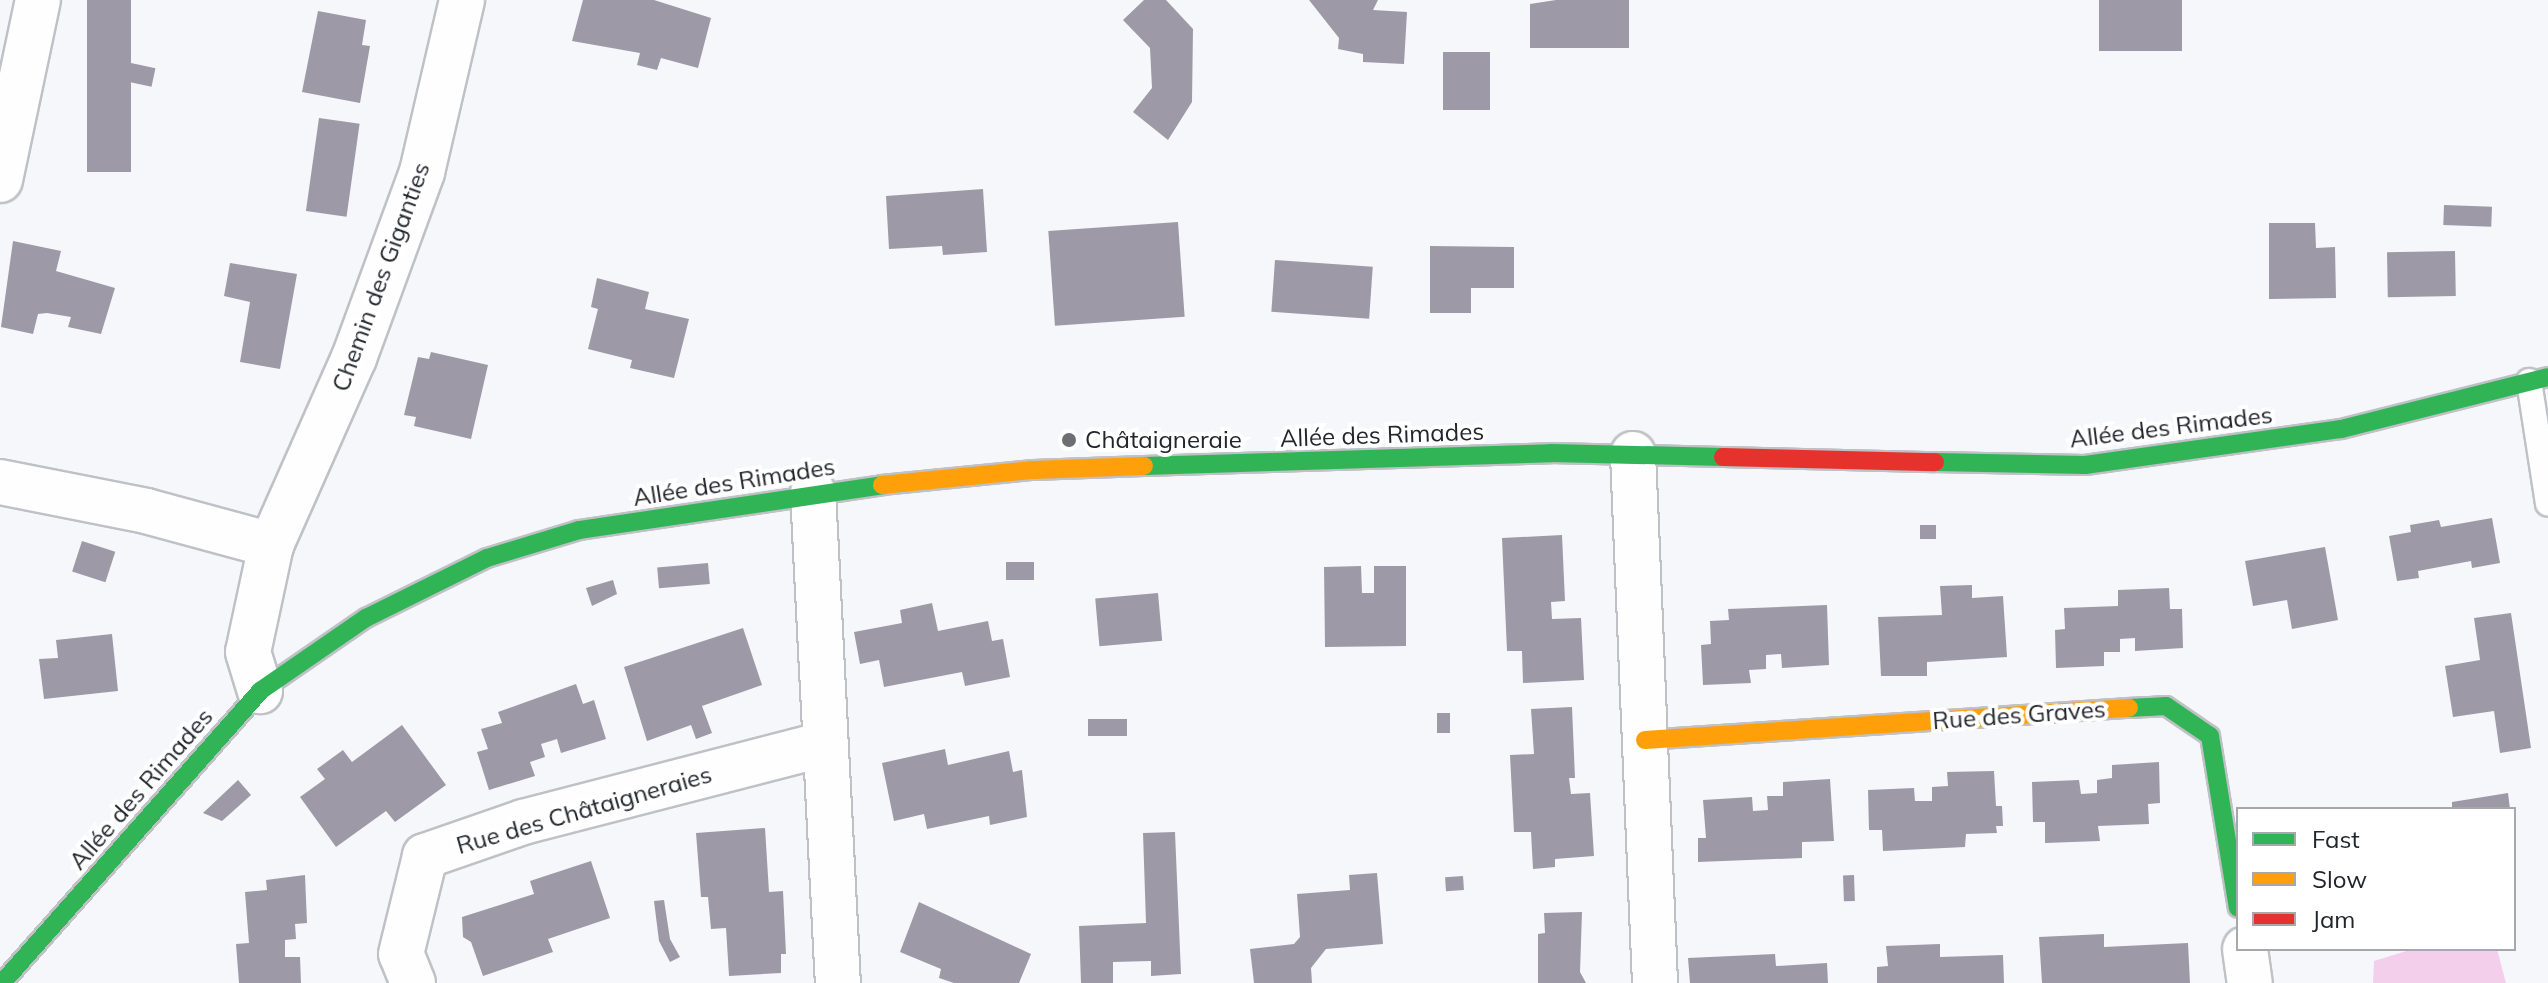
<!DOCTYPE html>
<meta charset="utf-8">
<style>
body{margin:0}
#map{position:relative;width:2548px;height:983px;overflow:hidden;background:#f5f7fb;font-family:Mulish,sans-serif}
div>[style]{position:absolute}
.forest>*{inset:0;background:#f4cfec}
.building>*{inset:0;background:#9e99a6;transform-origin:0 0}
.roads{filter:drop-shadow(2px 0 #bfc1c6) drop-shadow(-2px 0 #bfc1c6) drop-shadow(0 2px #bfc1c6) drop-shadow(0 -2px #bfc1c6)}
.lane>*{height:24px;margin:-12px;padding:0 12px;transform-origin:12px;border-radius:12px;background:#fefefe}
.street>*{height:44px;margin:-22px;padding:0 22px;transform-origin:22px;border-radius:22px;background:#fefefe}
.fast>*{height:18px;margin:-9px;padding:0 9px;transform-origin:9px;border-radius:9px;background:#30b455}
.slow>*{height:18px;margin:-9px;padding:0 9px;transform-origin:9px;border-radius:9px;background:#ff9f0a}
.jam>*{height:18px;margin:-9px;padding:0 9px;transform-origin:9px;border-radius:9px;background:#e5322d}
.dots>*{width:22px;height:22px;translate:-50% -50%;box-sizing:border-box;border:4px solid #fff;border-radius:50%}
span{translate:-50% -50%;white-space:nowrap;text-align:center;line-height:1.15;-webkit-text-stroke:8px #fff;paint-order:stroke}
.street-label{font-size:24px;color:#23252c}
.poi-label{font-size:24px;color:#23252c}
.left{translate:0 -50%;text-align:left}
.legend{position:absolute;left:2236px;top:807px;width:280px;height:144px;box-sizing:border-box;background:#fff;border:2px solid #a7a8ab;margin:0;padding:10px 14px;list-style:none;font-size:24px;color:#23252c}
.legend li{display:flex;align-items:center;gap:16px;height:40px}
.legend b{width:40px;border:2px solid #a7a8ab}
</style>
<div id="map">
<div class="forest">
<i style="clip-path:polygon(2413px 949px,2497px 949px,2506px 983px,2373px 983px,2374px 961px)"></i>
</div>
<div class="building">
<i style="left:87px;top:0;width:44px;height:172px"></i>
<i style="clip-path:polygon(583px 0,654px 0,711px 18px,698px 68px,661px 58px,657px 70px,637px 65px,640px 53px,572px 41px)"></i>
<i style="clip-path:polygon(1144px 0,1166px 0,1193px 29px,1192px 102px,1168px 140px,1133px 112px,1152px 88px,1150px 48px,1123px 20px)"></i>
<i style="clip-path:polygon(1309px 0,1378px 0,1373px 10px,1407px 12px,1404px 64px,1363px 62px,1363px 54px,1338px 49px,1339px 38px)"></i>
<i style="clip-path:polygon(1556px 0,1629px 0,1629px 48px,1530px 48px,1530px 4px)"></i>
<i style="left:2099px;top:0;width:83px;height:51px"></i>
<i style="clip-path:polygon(318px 11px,366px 20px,362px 45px,370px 46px,360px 103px,302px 92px)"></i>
<i style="left:1443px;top:52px;width:47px;height:58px"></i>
<i style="left:131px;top:63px;width:25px;height:19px;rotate:12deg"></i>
<i style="left:319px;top:118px;width:41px;height:94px;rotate:8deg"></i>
<i style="clip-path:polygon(983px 189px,987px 252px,943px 255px,942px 246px,889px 249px,886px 196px)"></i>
<i style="left:2444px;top:205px;width:48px;height:20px;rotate:2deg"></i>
<i style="left:1178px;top:222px;width:95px;height:130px;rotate:86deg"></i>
<i style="clip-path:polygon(2269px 223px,2315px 223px,2316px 248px,2335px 247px,2336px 298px,2269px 299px)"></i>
<i style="clip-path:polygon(13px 241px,61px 251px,56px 271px,115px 288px,101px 334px,68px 327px,71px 317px,47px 313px,38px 314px,33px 334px,1px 327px)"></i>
<i style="clip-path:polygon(1430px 246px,1514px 247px,1514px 288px,1471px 288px,1471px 313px,1430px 313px)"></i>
<i style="left:2455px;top:251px;width:45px;height:68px;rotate:89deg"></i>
<i style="left:1275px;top:260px;width:98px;height:52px;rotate:4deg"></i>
<i style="clip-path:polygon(230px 263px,297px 274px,280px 369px,240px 362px,250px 302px,224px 296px)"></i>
<i style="clip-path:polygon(597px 278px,649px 292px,645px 309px,689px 319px,674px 378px,630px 368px,632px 360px,588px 349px,598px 309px,591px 307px)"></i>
<i style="clip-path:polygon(431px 352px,488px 365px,471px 439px,414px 426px,416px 417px,404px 415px,418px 357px,429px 359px)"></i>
<i style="clip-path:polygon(2492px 518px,2500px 563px,2472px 568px,2471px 561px,2418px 571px,2419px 578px,2397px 581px,2389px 536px,2411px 532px,2410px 525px,2439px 520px,2441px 527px)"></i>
<i style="left:1920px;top:525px;width:16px;height:14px"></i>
<i style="clip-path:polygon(1562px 535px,1565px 601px,1551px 602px,1552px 619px,1581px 618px,1584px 680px,1523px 683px,1522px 651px,1507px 651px,1502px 538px)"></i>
<i style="left:82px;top:541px;width:35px;height:32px;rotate:18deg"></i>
<i style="clip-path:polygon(2325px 547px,2338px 620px,2292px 629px,2287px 600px,2253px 606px,2245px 561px)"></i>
<i style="left:1034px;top:562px;width:18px;height:28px;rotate:90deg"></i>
<i style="left:708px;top:563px;width:21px;height:51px;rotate:85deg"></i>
<i style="clip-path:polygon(1361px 566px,1362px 593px,1374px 593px,1374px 566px,1406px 566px,1406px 646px,1325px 647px,1324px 567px)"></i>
<i style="clip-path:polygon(613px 580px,617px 594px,592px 606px,586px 588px)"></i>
<i style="clip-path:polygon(1972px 585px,1972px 598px,2003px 596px,2007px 657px,1927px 662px,1927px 676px,1881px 676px,1878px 617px,1942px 615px,1940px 586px)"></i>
<i style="clip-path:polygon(2169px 588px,2170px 609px,2182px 609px,2183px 648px,2135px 651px,2135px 638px,2120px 639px,2120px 652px,2104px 652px,2104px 666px,2056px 668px,2055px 630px,2065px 629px,2064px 608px,2118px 606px,2118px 590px)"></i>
<i style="left:1158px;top:593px;width:48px;height:63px;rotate:85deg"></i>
<i style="clip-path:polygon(932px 603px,938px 631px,988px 621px,992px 641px,1003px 639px,1010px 677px,965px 686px,962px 672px,884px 687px,879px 660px,860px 664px,854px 632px,902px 623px,900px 610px)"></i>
<i style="clip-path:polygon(1827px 605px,1829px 665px,1782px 668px,1781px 654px,1766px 655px,1766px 669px,1749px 670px,1751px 683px,1703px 685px,1701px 645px,1711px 644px,1710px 621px,1729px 620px,1728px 609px)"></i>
<i style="clip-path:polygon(2511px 613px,2531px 748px,2500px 753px,2494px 711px,2453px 717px,2445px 666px,2480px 660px,2474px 618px)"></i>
<i style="clip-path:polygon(743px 628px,762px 685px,702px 706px,712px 733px,696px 739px,691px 725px,647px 741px,624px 667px)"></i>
<i style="clip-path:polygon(112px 634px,118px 691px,44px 699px,39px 659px,58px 658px,56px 640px)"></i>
<i style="clip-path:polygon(576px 684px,583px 704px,594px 700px,606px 739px,561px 753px,557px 739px,541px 744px,545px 757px,530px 762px,535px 776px,489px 790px,477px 752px,488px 749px,481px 729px,502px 723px,498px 712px)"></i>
<i style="clip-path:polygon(1572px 707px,1575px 778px,1569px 778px,1571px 794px,1590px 793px,1594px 856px,1555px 859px,1555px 867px,1533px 869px,1531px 832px,1514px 832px,1510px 755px,1534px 754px,1531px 709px)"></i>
<i style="left:1437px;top:713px;width:13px;height:20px"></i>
<i style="left:1088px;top:719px;width:39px;height:17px"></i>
<i style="clip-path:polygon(402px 725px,446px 785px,395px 822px,386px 811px,336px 847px,300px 797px,325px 779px,317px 769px,343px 750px,352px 762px)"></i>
<i style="clip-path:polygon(945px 749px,948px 765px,1009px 751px,1013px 772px,1022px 770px,1027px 817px,990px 825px,989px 816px,927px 829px,924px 814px,894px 821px,882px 763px)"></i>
<i style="clip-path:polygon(2159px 762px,2160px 803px,2148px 804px,2149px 824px,2098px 826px,2100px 841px,2045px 843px,2045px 822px,2033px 822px,2032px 782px,2079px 780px,2081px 794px,2097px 793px,2097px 780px,2112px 778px,2112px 765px)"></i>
<i style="clip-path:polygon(1994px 771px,1996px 806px,2002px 806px,2003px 826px,1996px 826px,1997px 833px,1966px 834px,1965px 847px,1883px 851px,1882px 830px,1869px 830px,1868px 790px,1914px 788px,1915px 801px,1932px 801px,1932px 787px,1948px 786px,1947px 772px)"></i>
<i style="clip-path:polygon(1830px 779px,1834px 841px,1802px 842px,1802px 858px,1698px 862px,1698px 838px,1706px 838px,1703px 800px,1752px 797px,1753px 811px,1768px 810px,1767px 796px,1783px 796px,1783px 782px)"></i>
<i style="clip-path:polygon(238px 780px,251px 795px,222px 821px,203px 813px)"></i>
<i style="clip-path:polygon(2508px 793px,2510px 809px,2452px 809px,2452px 802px)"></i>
<i style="clip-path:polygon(765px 828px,769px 892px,783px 891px,786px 954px,781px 954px,781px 973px,729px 976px,726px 928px,711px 929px,708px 897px,701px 897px,696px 833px)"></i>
<i style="clip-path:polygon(1175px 832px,1181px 974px,1151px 976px,1151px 961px,1113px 962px,1113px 983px,1081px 983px,1079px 926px,1146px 923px,1143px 833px)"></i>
<i style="clip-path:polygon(591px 861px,610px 918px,548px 939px,553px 952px,483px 976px,471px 942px,463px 937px,462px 917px,534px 894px,530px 881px)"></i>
<i style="clip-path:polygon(1377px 873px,1383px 944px,1326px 949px,1311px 968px,1312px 983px,1254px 983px,1250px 949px,1294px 944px,1300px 937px,1297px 894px,1350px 890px,1349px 875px)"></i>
<i style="clip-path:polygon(305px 875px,307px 923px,295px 924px,296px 939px,285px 940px,285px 957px,300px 957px,301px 983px,239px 983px,236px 944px,249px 943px,245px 892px,267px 890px,266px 880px)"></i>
<i style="left:1854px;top:875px;width:26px;height:11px;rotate:88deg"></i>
<i style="left:1463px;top:876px;width:14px;height:18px;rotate:86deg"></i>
<i style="clip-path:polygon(664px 900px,670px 939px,680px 957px,670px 962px,659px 941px,654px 901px)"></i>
<i style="clip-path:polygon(919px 902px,1031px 954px,1019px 983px,954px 983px,939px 978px,941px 969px,900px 952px)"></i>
<i style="clip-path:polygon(1582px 912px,1580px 972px,1586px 983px,1538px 983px,1538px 934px,1545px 933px,1544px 913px)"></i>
<i style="clip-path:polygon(2104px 934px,2104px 947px,2188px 943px,2190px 983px,2042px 983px,2039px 937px)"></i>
<i style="clip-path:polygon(1940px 944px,1940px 957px,2003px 955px,2004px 983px,1877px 983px,1877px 967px,1888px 966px,1886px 946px)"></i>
<i style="clip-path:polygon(1775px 954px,1776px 966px,1827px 963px,1828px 983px,1690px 983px,1688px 958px)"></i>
</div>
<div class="roads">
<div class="lane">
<i style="left:2529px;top:381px;width:124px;rotate:81.2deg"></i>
</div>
<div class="street">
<i style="left:0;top:180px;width:184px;rotate:-78.1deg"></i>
<i style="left:1633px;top:454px;width:529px;rotate:87.62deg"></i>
<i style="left:0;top:482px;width:149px;rotate:11.2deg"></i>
<i style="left:146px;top:511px;width:130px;rotate:15.2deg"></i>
<i style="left:271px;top:545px;width:109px;rotate:102.1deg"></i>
<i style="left:248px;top:652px;width:41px;rotate:72.9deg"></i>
<i style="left:813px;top:492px;width:492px;rotate:87.1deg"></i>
<i style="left:271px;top:545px;width:205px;rotate:-66.1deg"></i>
<i style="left:354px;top:358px;width:198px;rotate:-69.9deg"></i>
<i style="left:422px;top:172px;width:177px;rotate:-76.9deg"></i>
<i style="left:2245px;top:949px;width:34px;rotate:82deg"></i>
<i style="left:413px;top:983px;width:31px;rotate:-112deg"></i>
<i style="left:401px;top:954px;width:101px;rotate:-76.2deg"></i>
<i style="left:425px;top:856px;width:104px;rotate:-19.1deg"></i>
<i style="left:523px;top:822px;width:312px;rotate:-14.5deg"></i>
</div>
<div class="fast">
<i style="left:1935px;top:462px;width:150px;rotate:1.1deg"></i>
<i style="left:2085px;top:465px;width:259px;rotate:-8deg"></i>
<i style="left:2341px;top:429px;width:213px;rotate:-14.1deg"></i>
<i style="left:1144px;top:466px;width:407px;rotate:-1.8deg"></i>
<i style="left:1551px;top:453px;width:172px;rotate:1.3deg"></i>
<i style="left:2129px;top:708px;width:37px;rotate:-3deg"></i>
<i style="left:2166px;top:706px;width:53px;rotate:34.3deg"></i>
<i style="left:2210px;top:736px;width:174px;rotate:80.8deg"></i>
<i style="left:2px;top:983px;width:390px;rotate:-48.5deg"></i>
<i style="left:260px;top:691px;width:129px;rotate:-34.6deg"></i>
<i style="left:366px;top:618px;width:135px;rotate:-26.4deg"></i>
<i style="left:487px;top:558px;width:96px;rotate:-16.9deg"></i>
<i style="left:579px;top:530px;width:306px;rotate:-8.4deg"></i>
</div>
<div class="slow">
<i style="left:882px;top:485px;width:152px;rotate:-5.7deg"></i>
<i style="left:1033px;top:470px;width:111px;rotate:-2.1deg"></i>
<i style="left:1645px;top:740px;width:485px;rotate:-3.8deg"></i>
</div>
<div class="jam">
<i style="left:1723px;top:457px;width:212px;rotate:1.4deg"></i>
</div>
</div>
<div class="dots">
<i style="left:1069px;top:440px;background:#6c6e74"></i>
</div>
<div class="street-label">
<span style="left:381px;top:277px;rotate:-70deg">Chemin des Giganties</span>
<span style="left:2171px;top:427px;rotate:-7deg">Allée des Rimades</span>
<span style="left:1382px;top:435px;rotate:-2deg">Allée des Rimades</span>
<span style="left:734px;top:482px;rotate:-9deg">Allée des Rimades</span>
<span style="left:2019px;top:715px;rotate:-4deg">Rue des Graves</span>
<span style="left:141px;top:789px;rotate:-49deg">Allée des Rimades</span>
<span style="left:584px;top:810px;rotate:-16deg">Rue des Châtaigneraies</span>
</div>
<div class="poi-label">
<span class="left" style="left:1085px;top:440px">Châtaigneraie</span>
</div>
<ul class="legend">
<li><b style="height:10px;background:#30b455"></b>Fast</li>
<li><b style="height:10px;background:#ff9f0a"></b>Slow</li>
<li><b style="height:10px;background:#e5322d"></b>Jam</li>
</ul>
</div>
